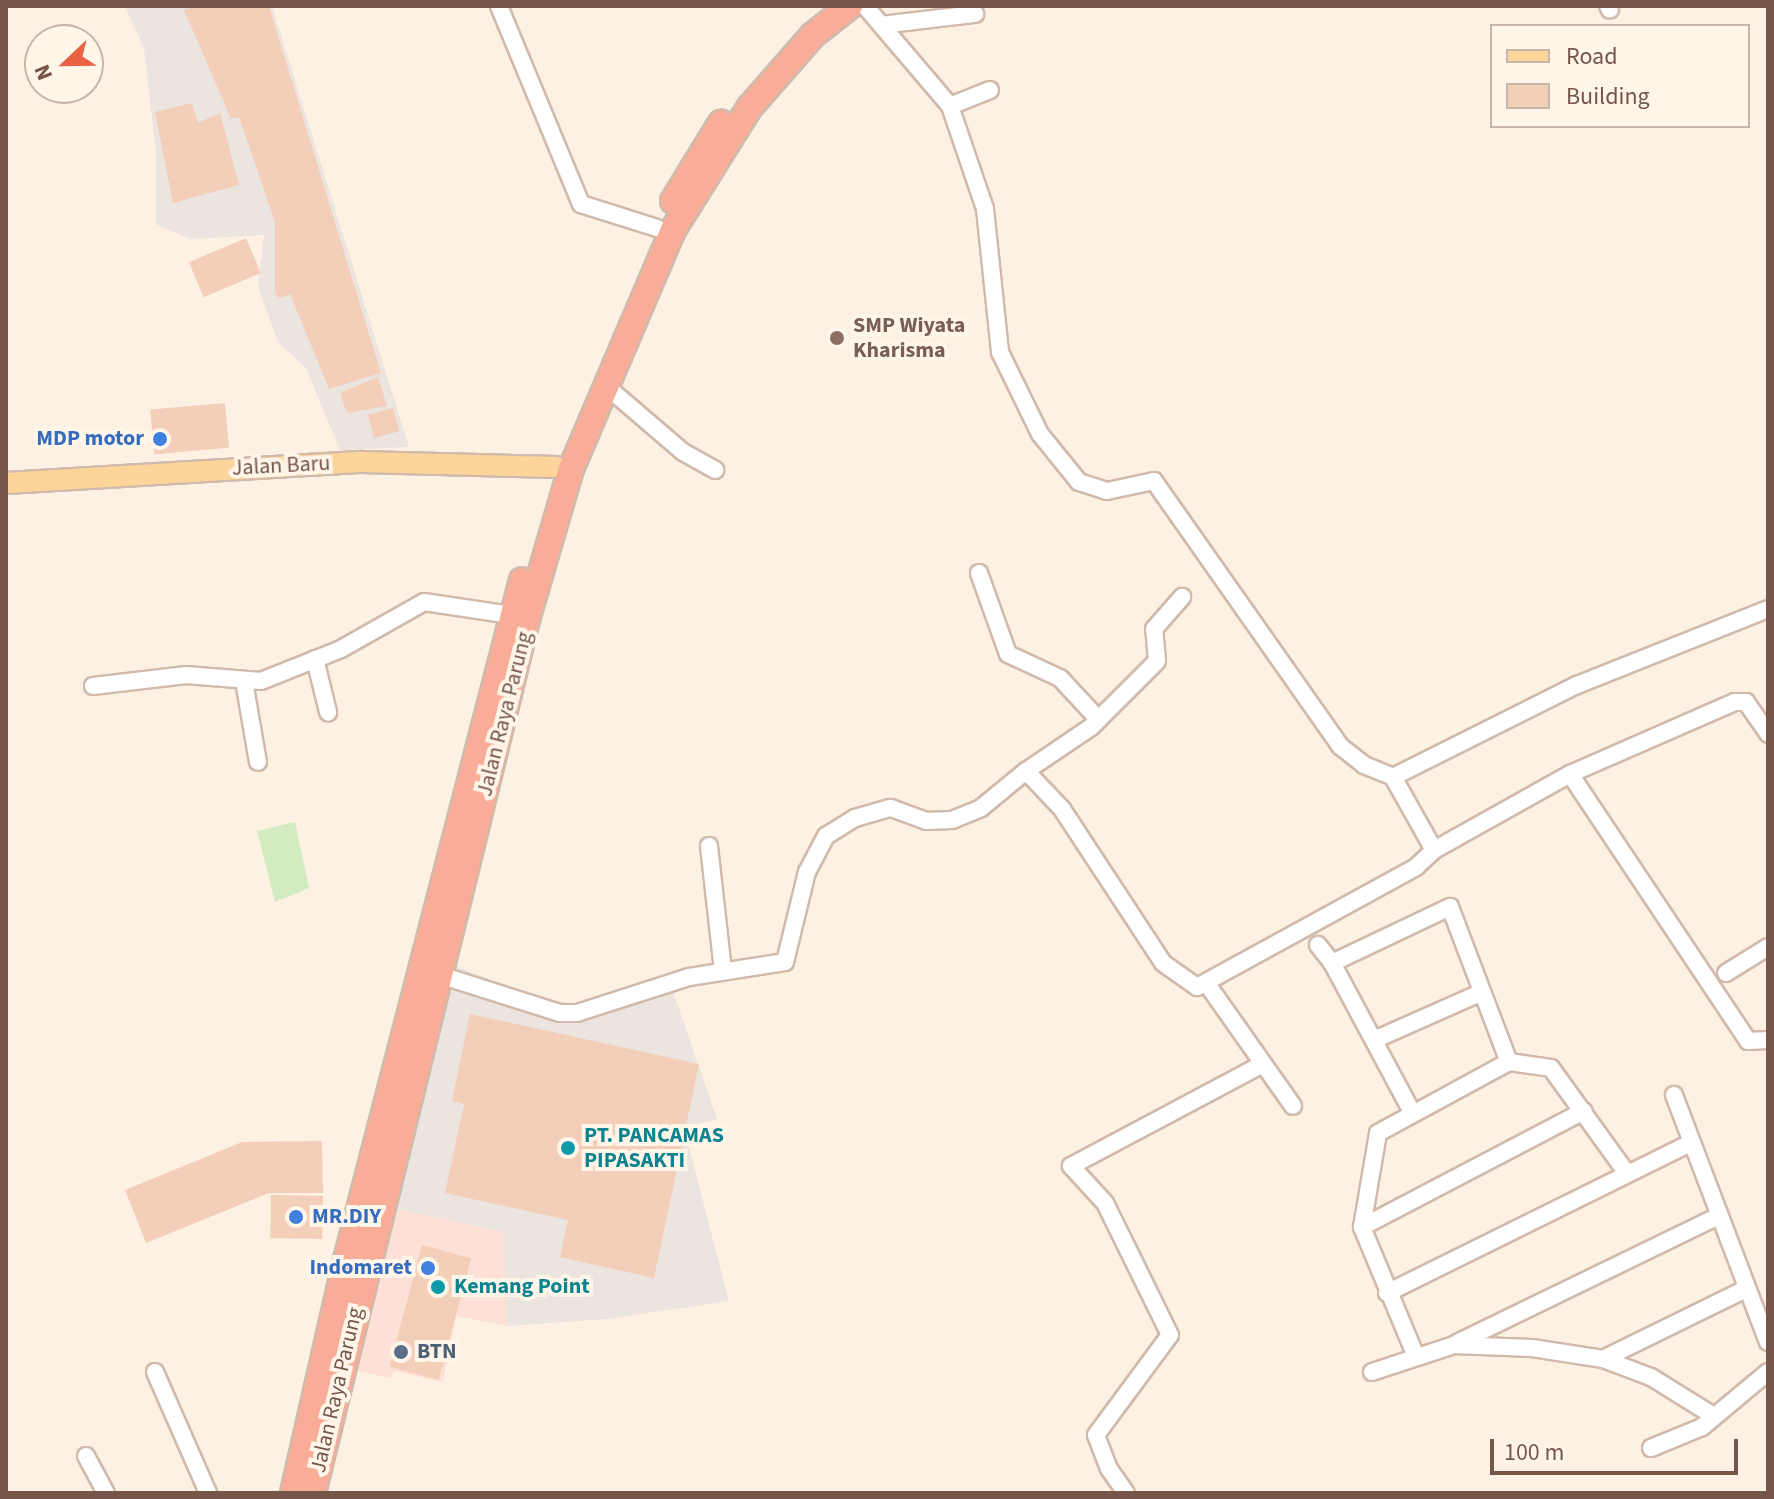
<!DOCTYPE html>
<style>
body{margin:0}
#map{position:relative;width:1774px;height:1499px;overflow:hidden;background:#fdf1e3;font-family:"Source Sans 3",sans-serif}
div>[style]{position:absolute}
.commercial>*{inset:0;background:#fde0d6}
.industrial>*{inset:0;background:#ece4de}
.green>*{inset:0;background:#d3ebc1}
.building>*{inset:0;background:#f3ceb9;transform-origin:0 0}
.roads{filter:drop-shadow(2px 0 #d0baac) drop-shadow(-2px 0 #d0baac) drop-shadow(0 2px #d0baac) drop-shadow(0 -2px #d0baac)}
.minor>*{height:16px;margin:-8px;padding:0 8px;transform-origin:8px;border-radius:8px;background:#fff}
.major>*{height:20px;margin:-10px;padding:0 10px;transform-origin:10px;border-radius:10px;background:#fdd499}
.highway>*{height:24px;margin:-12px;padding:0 12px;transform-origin:12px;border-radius:12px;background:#f9ad98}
.dots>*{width:22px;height:22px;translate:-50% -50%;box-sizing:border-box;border:4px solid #fff6e9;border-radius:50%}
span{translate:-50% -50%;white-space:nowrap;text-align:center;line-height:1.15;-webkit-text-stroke:8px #fff6e9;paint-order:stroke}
.education-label{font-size:22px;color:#785e54;font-weight:700}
.left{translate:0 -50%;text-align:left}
.shop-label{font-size:22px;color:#366cbe;font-weight:700}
.right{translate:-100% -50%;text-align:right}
.street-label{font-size:22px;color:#755648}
.culture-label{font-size:22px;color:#0d838f;font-weight:700}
.service-label{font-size:22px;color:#4e5e75;font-weight:700}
.frame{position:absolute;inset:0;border:8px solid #755648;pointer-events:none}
.legend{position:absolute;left:1490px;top:24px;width:260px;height:104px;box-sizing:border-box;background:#fff6e9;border:2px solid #c8b6a9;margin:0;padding:10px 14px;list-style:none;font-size:24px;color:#755648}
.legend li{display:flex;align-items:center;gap:16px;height:40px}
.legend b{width:40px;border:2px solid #c8b6a9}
.north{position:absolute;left:24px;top:24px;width:80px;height:80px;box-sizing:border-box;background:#fff6e9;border:2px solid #c8b6a9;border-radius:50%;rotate:248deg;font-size:22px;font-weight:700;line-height:32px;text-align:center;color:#755648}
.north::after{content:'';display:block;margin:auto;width:28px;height:36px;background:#ea6244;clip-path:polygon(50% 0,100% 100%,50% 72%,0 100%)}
.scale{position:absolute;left:1490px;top:1439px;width:248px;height:36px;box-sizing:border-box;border:4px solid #755648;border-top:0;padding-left:10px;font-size:24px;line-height:28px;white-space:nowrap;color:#755648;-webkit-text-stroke:6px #fff6e9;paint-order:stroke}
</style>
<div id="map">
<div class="commercial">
<i style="clip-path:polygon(391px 1208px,504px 1232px,507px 1326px,456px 1316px,443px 1382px,394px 1371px,391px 1378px,348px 1369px)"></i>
</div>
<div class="industrial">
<i style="clip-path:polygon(125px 6px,272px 6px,409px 447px,340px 450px,306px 368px,278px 342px,258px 287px,264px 235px,190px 239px,156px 224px,156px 153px,144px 49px)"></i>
<i style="clip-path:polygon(452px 964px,524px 994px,576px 1005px,667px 974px,717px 1119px,684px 1128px,729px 1301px,606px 1319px,507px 1326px,504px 1232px,391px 1208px)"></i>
</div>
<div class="green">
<i style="clip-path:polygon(295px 822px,309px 888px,275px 902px,257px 831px)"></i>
</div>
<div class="building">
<i style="clip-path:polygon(197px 6px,269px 6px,381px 373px,329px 389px,290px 294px,280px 298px,275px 294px,275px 222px,239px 117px,231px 119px,184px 10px)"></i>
<i style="clip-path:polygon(192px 103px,198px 123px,220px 113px,239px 185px,173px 203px,155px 112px)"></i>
<i style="left:246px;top:238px;width:38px;height:62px;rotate:67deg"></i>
<i style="clip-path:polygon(378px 377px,387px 406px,347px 413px,340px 393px)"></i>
<i style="left:225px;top:403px;width:45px;height:75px;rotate:85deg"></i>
<i style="left:393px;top:408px;width:24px;height:26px;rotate:75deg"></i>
<i style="clip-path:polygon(470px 1014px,699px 1064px,654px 1278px,560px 1257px,568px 1220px,445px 1193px,464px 1104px,452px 1101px)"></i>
<i style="clip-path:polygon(322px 1141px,323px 1193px,269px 1193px,146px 1243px,125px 1190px,242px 1142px)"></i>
<i style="left:271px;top:1195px;width:52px;height:43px;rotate:1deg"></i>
<i style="left:422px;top:1245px;width:51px;height:126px;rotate:15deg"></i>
</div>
<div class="roads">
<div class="minor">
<i style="left:499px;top:6px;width:214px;rotate:67.5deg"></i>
<i style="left:581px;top:204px;width:80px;rotate:17.5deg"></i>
<i style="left:865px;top:6px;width:131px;rotate:49.6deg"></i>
<i style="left:950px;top:106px;width:109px;rotate:71.2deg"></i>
<i style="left:985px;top:209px;width:144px;rotate:84deg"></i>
<i style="left:1000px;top:352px;width:91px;rotate:64deg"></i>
<i style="left:1040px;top:434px;width:62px;rotate:50.9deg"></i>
<i style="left:1079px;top:482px;width:29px;rotate:18deg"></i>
<i style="left:1107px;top:491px;width:48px;rotate:-12deg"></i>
<i style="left:1154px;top:481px;width:324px;rotate:54.9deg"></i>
<i style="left:1340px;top:746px;width:31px;rotate:38deg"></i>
<i style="left:1364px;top:765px;width:31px;rotate:22deg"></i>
<i style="left:1608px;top:6px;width:4px;rotate:63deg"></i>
<i style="left:881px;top:25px;width:95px;rotate:-6.7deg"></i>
<i style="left:950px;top:106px;width:43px;rotate:-21.8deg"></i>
<i style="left:606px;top:386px;width:101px;rotate:40.6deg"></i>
<i style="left:683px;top:452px;width:37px;rotate:29deg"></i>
<i style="left:979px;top:573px;width:86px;rotate:70.3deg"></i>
<i style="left:1008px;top:654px;width:57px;rotate:24.8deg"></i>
<i style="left:1060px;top:678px;width:57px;rotate:47.1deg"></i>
<i style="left:315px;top:659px;width:55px;rotate:76.2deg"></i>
<i style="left:244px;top:681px;width:82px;rotate:80.2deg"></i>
<i style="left:93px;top:686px;width:94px;rotate:-6.7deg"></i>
<i style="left:186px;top:675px;width:75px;rotate:4.6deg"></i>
<i style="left:261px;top:681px;width:86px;rotate:-21.8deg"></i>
<i style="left:341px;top:649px;width:95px;rotate:-29.5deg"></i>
<i style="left:424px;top:602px;width:88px;rotate:8.5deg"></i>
<i style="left:1026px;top:771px;width:78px;rotate:-34.1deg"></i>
<i style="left:1091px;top:727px;width:93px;rotate:-45deg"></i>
<i style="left:1157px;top:661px;width:32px;rotate:-95deg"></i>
<i style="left:1154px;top:629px;width:43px;rotate:-48.8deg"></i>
<i style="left:1570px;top:774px;width:180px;rotate:-23.6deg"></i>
<i style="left:1735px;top:702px;width:11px"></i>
<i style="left:1746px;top:702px;width:39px;rotate:55deg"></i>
<i style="left:709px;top:846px;width:125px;rotate:83.6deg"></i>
<i style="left:1434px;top:850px;width:156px;rotate:-29.2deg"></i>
<i style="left:1570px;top:774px;width:321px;rotate:56.3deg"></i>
<i style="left:1748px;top:1041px;width:20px;rotate:-3deg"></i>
<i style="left:1318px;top:945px;width:23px;rotate:52deg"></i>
<i style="left:1726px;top:973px;width:49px;rotate:-31.8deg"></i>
<i style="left:440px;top:975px;width:126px;rotate:17.6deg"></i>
<i style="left:560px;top:1013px;width:17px"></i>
<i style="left:577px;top:1013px;width:118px;rotate:-17.8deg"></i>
<i style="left:689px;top:977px;width:97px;rotate:-8.9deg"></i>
<i style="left:785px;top:962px;width:93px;rotate:-76.3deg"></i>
<i style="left:807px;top:872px;width:41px;rotate:-62.2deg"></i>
<i style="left:826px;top:836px;width:34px;rotate:-32deg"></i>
<i style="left:855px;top:818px;width:37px;rotate:-16deg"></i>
<i style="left:891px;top:808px;width:37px;rotate:20deg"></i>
<i style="left:926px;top:821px;width:26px;rotate:-2deg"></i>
<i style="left:952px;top:820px;width:31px;rotate:-22deg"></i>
<i style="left:981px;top:808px;width:58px;rotate:-39.4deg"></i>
<i style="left:1026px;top:771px;width:52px;rotate:46.5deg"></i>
<i style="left:1062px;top:809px;width:184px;rotate:56.7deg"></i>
<i style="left:1163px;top:963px;width:42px;rotate:35.2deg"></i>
<i style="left:1197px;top:987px;width:250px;rotate:-28.7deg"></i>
<i style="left:1416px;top:867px;width:25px;rotate:-43deg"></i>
<i style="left:1434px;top:850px;width:84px;rotate:-119.3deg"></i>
<i style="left:1393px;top:777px;width:206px;rotate:-26.6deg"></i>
<i style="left:1577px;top:685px;width:206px;rotate:-21.7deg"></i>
<i style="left:1207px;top:984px;width:149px;rotate:54.8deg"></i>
<i style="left:1374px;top:1040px;width:116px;rotate:-23.9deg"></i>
<i style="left:1674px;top:1095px;width:264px;rotate:69.2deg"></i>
<i style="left:1412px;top:1112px;width:169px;rotate:-118.2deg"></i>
<i style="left:1332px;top:963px;width:131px;rotate:-25.4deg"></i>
<i style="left:1450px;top:907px;width:166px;rotate:69.2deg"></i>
<i style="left:1509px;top:1062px;width:42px;rotate:8.1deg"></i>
<i style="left:1551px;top:1068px;width:128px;rotate:54.2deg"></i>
<i style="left:1362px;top:1227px;width:250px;rotate:-27.6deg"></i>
<i style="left:1387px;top:1293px;width:340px;rotate:-26.3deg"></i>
<i style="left:1457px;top:1343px;width:291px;rotate:-25.9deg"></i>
<i style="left:1415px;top:1354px;width:138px;rotate:-112.7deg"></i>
<i style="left:1362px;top:1227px;width:95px;rotate:-80.3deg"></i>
<i style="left:1378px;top:1133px;width:149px;rotate:-28.5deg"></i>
<i style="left:1603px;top:1359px;width:159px;rotate:-26.1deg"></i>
<i style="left:155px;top:1372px;width:132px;rotate:66.3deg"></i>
<i style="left:1372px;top:1372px;width:86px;rotate:-18.2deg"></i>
<i style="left:1454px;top:1345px;width:78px;rotate:2.2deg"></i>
<i style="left:1532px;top:1348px;width:72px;rotate:8.8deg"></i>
<i style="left:1603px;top:1359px;width:51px;rotate:20.6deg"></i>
<i style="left:1651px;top:1377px;width:72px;rotate:31.9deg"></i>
<i style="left:1651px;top:1448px;width:55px;rotate:-22.4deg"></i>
<i style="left:1702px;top:1427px;width:86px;rotate:-39.8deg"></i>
<i style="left:86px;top:1456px;width:42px;rotate:61.6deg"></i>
<i style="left:1126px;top:1493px;width:29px;rotate:-125deg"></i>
<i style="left:1109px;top:1469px;width:36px;rotate:-111deg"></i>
<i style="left:1096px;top:1435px;width:124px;rotate:-53.5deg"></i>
<i style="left:1170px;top:1335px;width:147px;rotate:-116.2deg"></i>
<i style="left:1105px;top:1203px;width:50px;rotate:-132.6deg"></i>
<i style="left:1071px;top:1166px;width:217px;rotate:-28deg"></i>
</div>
<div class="major">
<i style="left:6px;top:483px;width:357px;rotate:-3.4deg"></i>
<i style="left:362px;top:462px;width:194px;rotate:1.5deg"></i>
</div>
<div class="highway">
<i style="left:673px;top:201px;width:92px;rotate:-58.4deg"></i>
<i style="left:293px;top:1493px;width:239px;rotate:-77.2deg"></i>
<i style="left:346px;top:1260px;width:702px;rotate:-75.49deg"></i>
<i style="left:313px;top:1493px;width:903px;rotate:-76.23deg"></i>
<i style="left:528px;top:616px;width:153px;rotate:-73.7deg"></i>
<i style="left:571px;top:469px;width:260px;rotate:-66.9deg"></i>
<i style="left:673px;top:230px;width:145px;rotate:-58deg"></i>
<i style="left:750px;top:107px;width:96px;rotate:-48.8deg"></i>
<i style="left:813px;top:35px;width:47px;rotate:-38.1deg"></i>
</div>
</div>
<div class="dots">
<i style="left:837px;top:338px;background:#8d6e63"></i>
<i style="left:160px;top:439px;background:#3f7fe0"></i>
<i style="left:568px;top:1148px;background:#0f9aa8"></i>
<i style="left:296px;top:1217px;background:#3f7fe0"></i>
<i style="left:428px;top:1268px;background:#3f7fe0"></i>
<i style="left:438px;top:1287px;background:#0f9aa8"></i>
<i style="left:401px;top:1352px;background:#5c6f8a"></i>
</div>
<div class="education-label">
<span class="left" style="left:853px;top:338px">SMP Wiyata<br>Kharisma</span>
</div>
<div class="shop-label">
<span class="right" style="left:144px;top:439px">MDP motor</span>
<span class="left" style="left:312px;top:1217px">MR.DIY</span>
<span class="right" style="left:412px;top:1268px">Indomaret</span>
</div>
<div class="street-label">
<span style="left:281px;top:466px;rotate:-3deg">Jalan Baru</span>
<span style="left:505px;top:714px;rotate:-76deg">Jalan Raya Parung</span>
<span style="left:337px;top:1390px;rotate:-77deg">Jalan Raya Parung</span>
</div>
<div class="culture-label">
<span class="left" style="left:584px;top:1148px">PT. PANCAMAS<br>PIPASAKTI</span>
<span class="left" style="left:454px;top:1287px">Kemang Point</span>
</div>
<div class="service-label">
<span class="left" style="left:417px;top:1352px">BTN</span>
</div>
<div class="frame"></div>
<ul class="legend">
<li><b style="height:10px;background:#fdd499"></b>Road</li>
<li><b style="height:22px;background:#f3ceb9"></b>Building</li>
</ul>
<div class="north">N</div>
<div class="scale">100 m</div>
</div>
